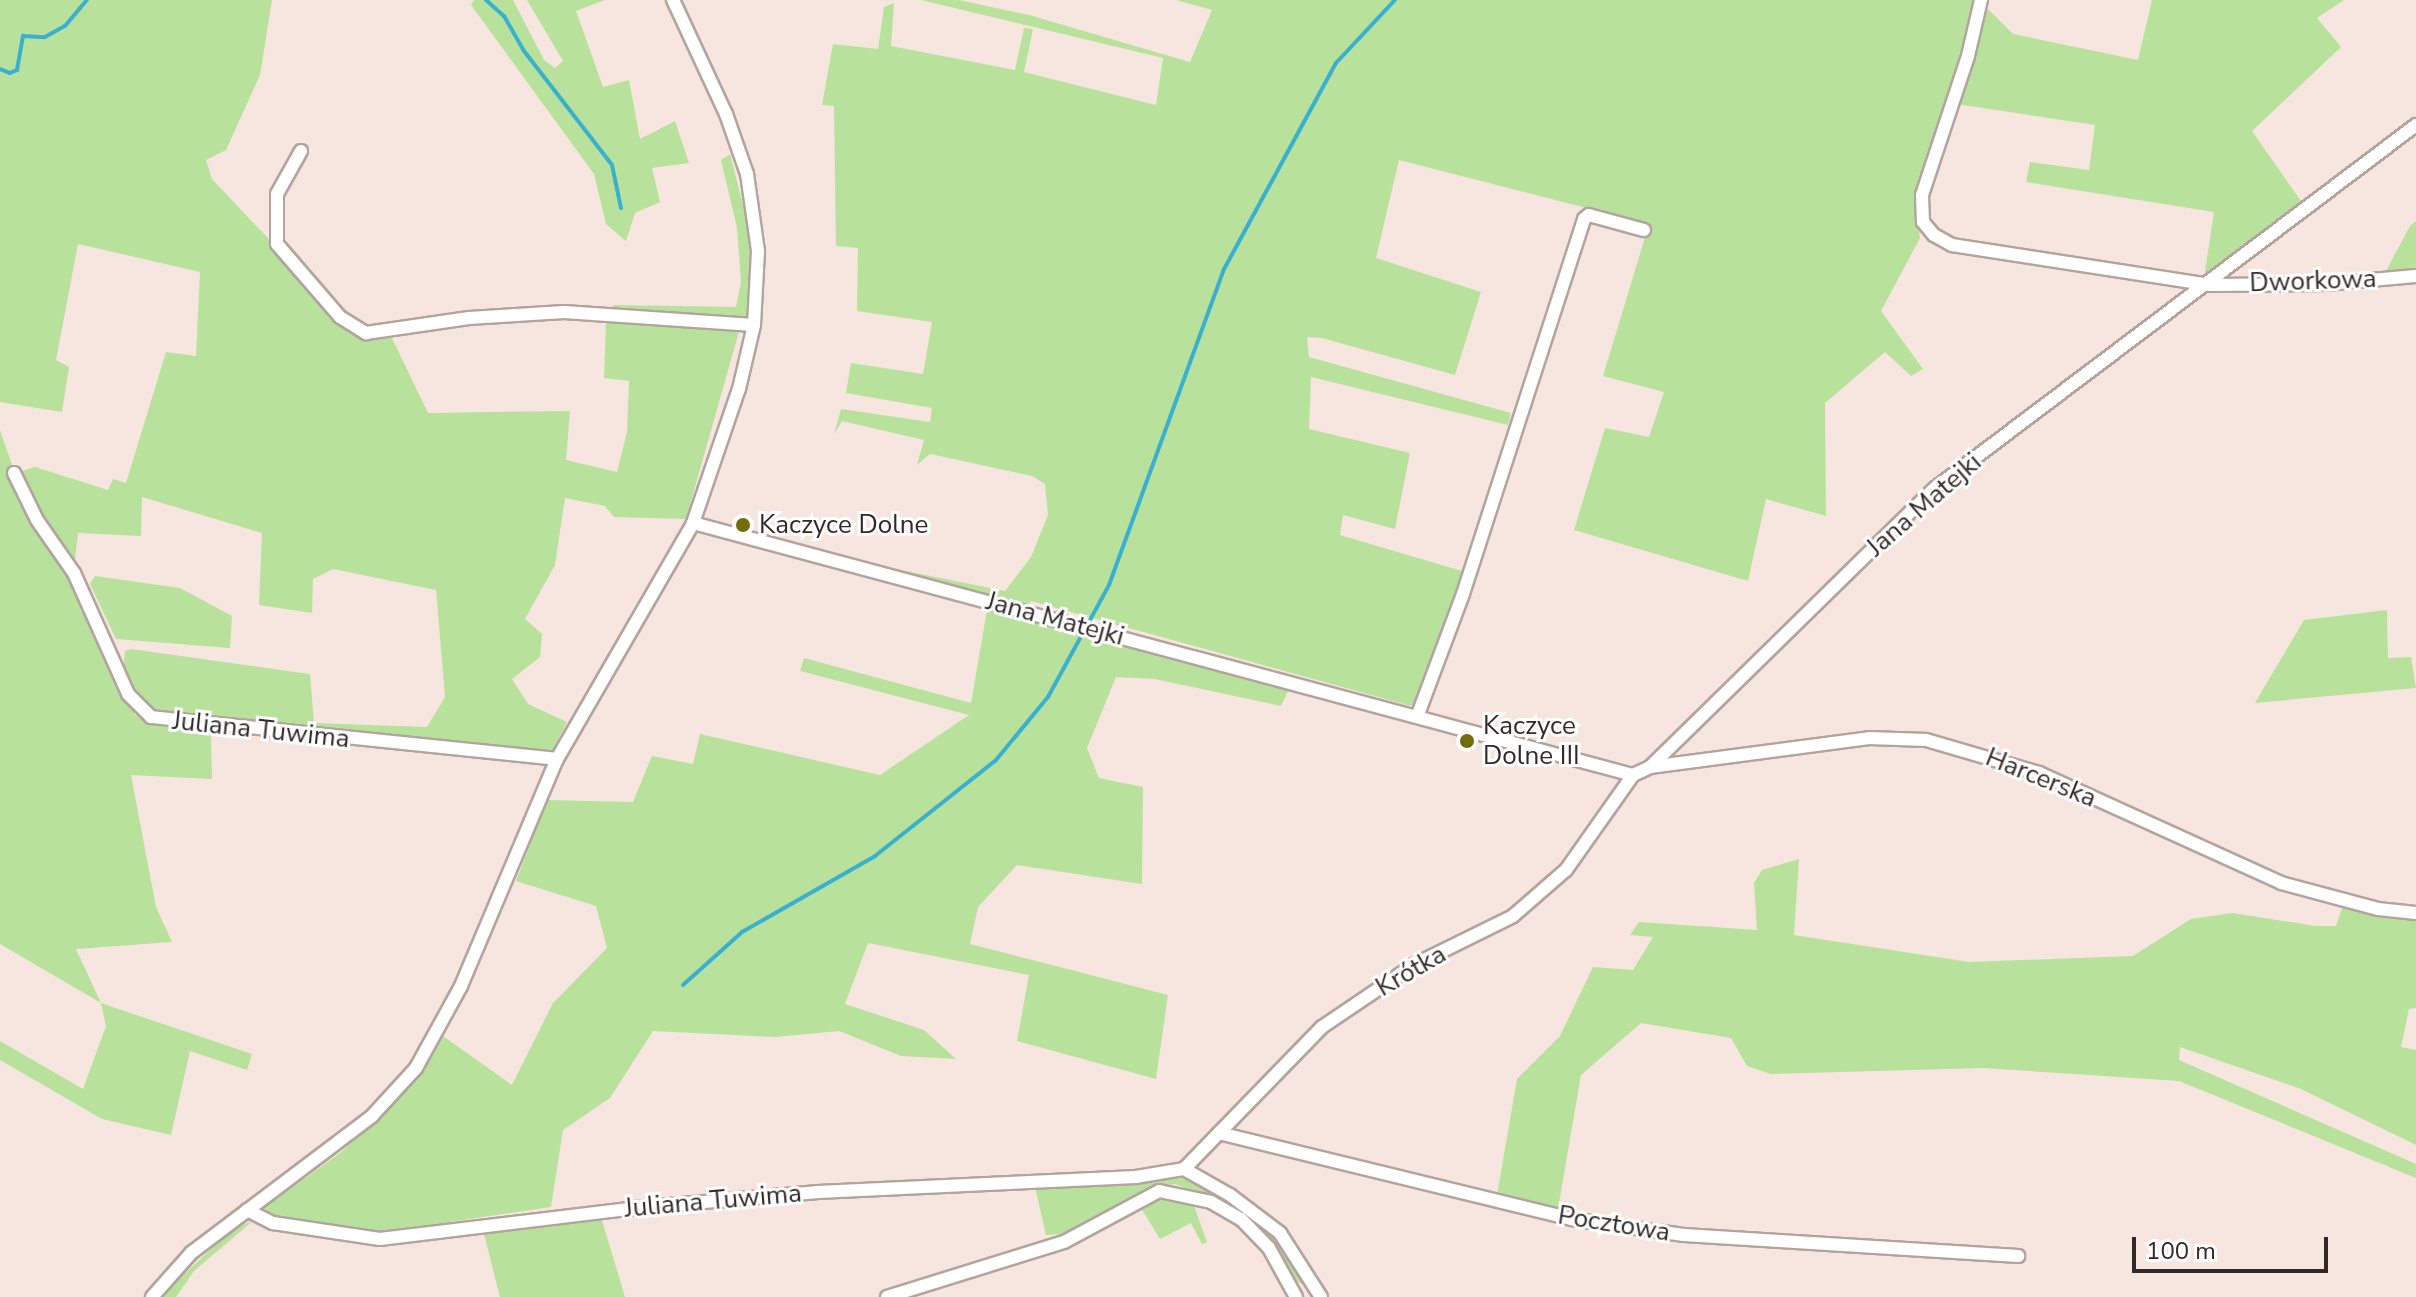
<!DOCTYPE html>
<meta charset="utf-8">
<style>
body{margin:0}
#map{position:relative;width:2416px;height:1297px;overflow:hidden;background:#f7e6e0;font-family:"Nunito Sans",sans-serif}
div>[style]{position:absolute}
.green>*{inset:0;background:#b8e29b}
.stream>*{height:4px;margin:-2px;padding:0 2px;transform-origin:2px;border-radius:2px;background:#3ab0cf}
.roads{filter:drop-shadow(2px 0 #b3a49e) drop-shadow(-2px 0 #b3a49e) drop-shadow(0 2px #b3a49e) drop-shadow(0 -2px #b3a49e)}
.minor>*{height:12px;margin:-6px;padding:0 6px;transform-origin:6px;border-radius:6px;background:#fff}
.dots>*{width:22px;height:22px;translate:-50% -50%;box-sizing:border-box;border:4px solid #fff;border-radius:50%}
span{translate:-50% -50%;white-space:nowrap;text-align:center;line-height:1.15;-webkit-text-stroke:6px #fff;paint-order:stroke}
.street-label{font-size:26px;color:#302927}
.poi-label{font-size:26px;color:#302927}
.left{translate:0 -50%;text-align:left}
.scale{position:absolute;left:2132px;top:1237px;width:196px;height:36px;box-sizing:border-box;border:4px solid #302927;border-top:0;padding-left:10px;font-size:24px;line-height:28px;white-space:nowrap;color:#302927;-webkit-text-stroke:6px #fff;paint-order:stroke}
</style>
<div id="map">
<div class="green">
<i style="clip-path:polygon(0 0,272px 0,260px 75px,226px 150px,206px 160px,212px 179px,362px 338px,391px 336px,428px 413px,570px 411px,566px 460px,617px 472px,627px 432px,629px 381px,604px 378px,606px 320px,740px 328px,686px 519px,614px 517px,605px 506px,565px 498px,555px 565px,525px 619px,542px 634px,540px 657px,512px 679px,528px 704px,567px 722px,551px 753px,161px 714px,139px 705px,123px 669px,125px 651px,131px 649px,310px 674px,314px 723px,427px 727px,445px 697px,436px 590px,333px 569px,313px 579px,312px 613px,259px 605px,262px 533px,142px 497px,141px 536px,78px 533px,75px 560px,20px 488px,35px 530px,77px 584px,135px 715px,158px 725px,211px 733px,212px 779px,131px 775px,156px 907px,172px 942px,76px 949px,101px 1003px,252px 1054px,247px 1070px,190px 1051px,171px 1135px,102px 1119px,0 1060px,0 1041px,83px 1089px,106px 1026px,101px 1003px,0 944px,0 430px,18px 482px,22px 471px,35px 467px,108px 490px,113px 479px,126px 483px,166px 352px,196px 356px,200px 272px,78px 244px,56px 360px,69px 367px,62px 412px,0 402px)"></i>
<i style="clip-path:polygon(474px 0,513px 0,544px 60px,555px 68px,563px 61px,527px 0,605px 0,576px 11px,603px 87px,629px 80px,640px 139px,675px 121px,689px 163px,652px 168px,660px 202px,635px 213px,626px 241px,606px 224px,594px 174px,471px 5px)"></i>
<i style="clip-path:polygon(921px 0,959px 0,1029px 15px,1190px 62px,1212px 10px,1176px 0,1976px 0,1915px 202px,1920px 238px,1881px 311px,1923px 369px,1911px 376px,1885px 352px,1825px 403px,1826px 516px,1766px 499px,1748px 581px,1574px 530px,1605px 428px,1649px 437px,1664px 392px,1603px 376px,1649px 224px,1399px 160px,1376px 258px,1481px 292px,1455px 375px,1322px 338px,1307px 337px,1309px 357px,1511px 413px,1508px 425px,1311px 377px,1309px 429px,1410px 453px,1395px 529px,1343px 515px,1340px 535px,1462px 571px,1419px 699px,1411px 706px,1031px 601px,1029px 605px,886px 567px,1005px 591px,1031px 557px,1048px 515px,1045px 484px,1032px 476px,930px 454px,917px 465px,924px 440px,842px 421px,834px 434px,841px 409px,930px 422px,932px 408px,846px 393px,851px 363px,923px 374px,932px 322px,857px 311px,858px 248px,836px 246px,834px 106px,822px 105px,833px 44px,878px 49px,884px 7px,894px 3px,891px 46px,1015px 70px,1024px 28px,1033px 29px,1024px 72px,1156px 105px,1163px 58px)"></i>
<i style="clip-path:polygon(2152px 0,2344px 0,2317px 18px,2341px 47px,2252px 131px,2303px 204px,2204px 278px,2214px 212px,2026px 182px,2030px 162px,2089px 170px,2095px 125px,1956px 104px,1988px 9px,2013px 34px,2138px 60px)"></i>
<i style="clip-path:polygon(730px 154px,746px 217px,753px 285px,749px 314px,743px 319px,613px 310px,613px 305px,736px 307px,741px 282px,737px 228px,721px 160px)"></i>
<i style="clip-path:polygon(2416px 221px,2416px 271px,2385px 273px,2410px 226px)"></i>
<i style="clip-path:polygon(95px 576px,180px 588px,232px 616px,230px 648px,116px 639px,90px 584px)"></i>
<i style="clip-path:polygon(987px 610px,1289px 689px,1281px 706px,1155px 679px,1116px 677px,1087px 748px,1099px 778px,1143px 787px,1142px 884px,1017px 865px,978px 907px,970px 944px,1168px 995px,1156px 1079px,1017px 1041px,1029px 975px,868px 943px,845px 1004px,924px 1030px,956px 1059px,901px 1056px,839px 1031px,775px 1037px,653px 1031px,610px 1098px,563px 1130px,551px 1207px,376px 1233px,274px 1217px,264px 1208px,340px 1153px,400px 1098px,443px 1036px,512px 1085px,553px 1003px,607px 948px,596px 906px,516px 881px,547px 800px,633px 802px,652px 756px,693px 764px,700px 734px,880px 775px,969px 715px,800px 671px,804px 658px,971px 703px)"></i>
<i style="clip-path:polygon(2387px 610px,2388px 658px,2411px 657px,2416px 688px,2255px 703px,2304px 620px)"></i>
<i style="clip-path:polygon(1799px 859px,1794px 935px,1969px 962px,2133px 956px,2191px 919px,2232px 913px,2316px 926px,2336px 926px,2342px 908px,2416px 919px,2416px 1008px,2409px 1009px,2401px 1047px,2416px 1050px,2416px 1145px,2301px 1089px,2180px 1047px,2179px 1060px,2416px 1164px,2416px 1178px,2179px 1081px,1984px 1068px,1771px 1074px,1747px 1066px,1731px 1038px,1641px 1023px,1581px 1075px,1558px 1209px,1497px 1195px,1517px 1079px,1560px 1036px,1593px 967px,1633px 970px,1653px 937px,1630px 935px,1639px 922px,1757px 930px,1754px 883px,1762px 870px)"></i>
<i style="clip-path:polygon(1188px 1177px,1224px 1195px,1276px 1235px,1308px 1287px,1298px 1282px,1252px 1222px,1204px 1194px,1174px 1184px,1155px 1187px,1063px 1234px,1046px 1235px,1035px 1187px)"></i>
<i style="clip-path:polygon(1170px 1193px,1192px 1200px,1207px 1242px,1202px 1244px,1191px 1223px,1160px 1239px,1141px 1208px)"></i>
<i style="clip-path:polygon(601px 1217px,625px 1297px,500px 1297px,483px 1230px)"></i>
<i style="clip-path:polygon(255px 1219px,194px 1271px,176px 1297px,160px 1297px,228px 1233px)"></i>
</div>
<div class="stream">
<i style="left:486px;top:0;width:24px;rotate:42deg"></i>
<i style="left:504px;top:16px;width:40px;rotate:60.3deg"></i>
<i style="left:524px;top:51px;width:144px;rotate:52.3deg"></i>
<i style="left:612px;top:165px;width:44px;rotate:78.2deg"></i>
<i style="left:0;top:69px;width:11px;rotate:22deg"></i>
<i style="left:10px;top:73px;width:8px;rotate:-23deg"></i>
<i style="left:17px;top:70px;width:35px;rotate:-80deg"></i>
<i style="left:23px;top:36px;width:22px;rotate:3deg"></i>
<i style="left:45px;top:37px;width:23px;rotate:-29deg"></i>
<i style="left:65px;top:26px;width:34px;rotate:-50deg"></i>
<i style="left:683px;top:985px;width:79px;rotate:-41.9deg"></i>
<i style="left:742px;top:932px;width:153px;rotate:-29.7deg"></i>
<i style="left:875px;top:856px;width:154px;rotate:-38.4deg"></i>
<i style="left:996px;top:760px;width:82px;rotate:-50.5deg"></i>
<i style="left:1048px;top:697px;width:128px;rotate:-61.4deg"></i>
<i style="left:1109px;top:585px;width:334px;rotate:-70deg"></i>
<i style="left:1223px;top:271px;width:237px;rotate:-61.5deg"></i>
<i style="left:1336px;top:63px;width:86px;rotate:-46.9deg"></i>
</div>
<div class="roads">
<div class="minor">
<i style="left:1981px;top:0;width:57px;rotate:103.1deg"></i>
<i style="left:1968px;top:56px;width:146px;rotate:108.3deg"></i>
<i style="left:1922px;top:195px;width:27px;rotate:88deg"></i>
<i style="left:1923px;top:222px;width:17px;rotate:50deg"></i>
<i style="left:1934px;top:235px;width:21px;rotate:29deg"></i>
<i style="left:1952px;top:245px;width:261px;rotate:8.8deg"></i>
<i style="left:2210px;top:285px;width:116px;rotate:-0.5deg"></i>
<i style="left:2326px;top:284px;width:90px;rotate:-5.1deg"></i>
<i style="left:301px;top:151px;width:49px;rotate:119.2deg"></i>
<i style="left:277px;top:194px;width:50px;rotate:90deg"></i>
<i style="left:277px;top:244px;width:96px;rotate:49.2deg"></i>
<i style="left:340px;top:317px;width:31px;rotate:32deg"></i>
<i style="left:366px;top:333px;width:104px;rotate:-8.3deg"></i>
<i style="left:469px;top:318px;width:95px;rotate:-3.6deg"></i>
<i style="left:564px;top:312px;width:190px;rotate:3.9deg"></i>
<i style="left:14px;top:473px;width:52px;rotate:63.9deg"></i>
<i style="left:37px;top:520px;width:65px;rotate:55.1deg"></i>
<i style="left:74px;top:573px;width:133px;rotate:65.9deg"></i>
<i style="left:128px;top:694px;width:33px;rotate:45deg"></i>
<i style="left:151px;top:717px;width:408px;rotate:5.9deg"></i>
<i style="left:693px;top:523px;width:973px;rotate:15.01deg"></i>
<i style="left:1633px;top:775px;width:19px;rotate:-25deg"></i>
<i style="left:1650px;top:767px;width:399px;rotate:-44.4deg"></i>
<i style="left:1935px;top:488px;width:603px;rotate:-37.04deg"></i>
<i style="left:1417px;top:717px;width:131px;rotate:-69.5deg"></i>
<i style="left:1463px;top:594px;width:394px;rotate:-72.1deg"></i>
<i style="left:1584px;top:219px;width:6px;rotate:-39deg"></i>
<i style="left:1589px;top:215px;width:57px;rotate:15.3deg"></i>
<i style="left:1650px;top:767px;width:221px;rotate:-7.5deg"></i>
<i style="left:1869px;top:738px;width:57px;rotate:2deg"></i>
<i style="left:1926px;top:740px;width:118px;rotate:16.3deg"></i>
<i style="left:2039px;top:773px;width:266px;rotate:24.4deg"></i>
<i style="left:2281px;top:883px;width:100px;rotate:15deg"></i>
<i style="left:2378px;top:909px;width:38px;rotate:6deg"></i>
<i style="left:1219px;top:1133px;width:362px;rotate:13.7deg"></i>
<i style="left:1571px;top:1219px;width:114px;rotate:8.1deg"></i>
<i style="left:1684px;top:1235px;width:335px;rotate:3.6deg"></i>
<i style="left:1184px;top:1169px;width:198px;rotate:-45.8deg"></i>
<i style="left:1322px;top:1027px;width:111px;rotate:-34deg"></i>
<i style="left:1414px;top:965px;width:110px;rotate:-26.3deg"></i>
<i style="left:1513px;top:916px;width:70px;rotate:-41deg"></i>
<i style="left:1566px;top:870px;width:116px;rotate:-54.8deg"></i>
<i style="left:1184px;top:1169px;width:53px;rotate:29.5deg"></i>
<i style="left:1230px;top:1195px;width:63px;rotate:37.2deg"></i>
<i style="left:1280px;top:1233px;width:76px;rotate:57.4deg"></i>
<i style="left:247px;top:1210px;width:29px;rotate:27deg"></i>
<i style="left:273px;top:1223px;width:108px;rotate:8.5deg"></i>
<i style="left:380px;top:1239px;width:257px;rotate:-6.9deg"></i>
<i style="left:635px;top:1208px;width:184px;rotate:-5deg"></i>
<i style="left:818px;top:1192px;width:318px;rotate:-2.7deg"></i>
<i style="left:1136px;top:1177px;width:49px;rotate:-9.5deg"></i>
<i style="left:152px;top:1297px;width:59px;rotate:-48.4deg"></i>
<i style="left:191px;top:1253px;width:227px;rotate:-37.1deg"></i>
<i style="left:372px;top:1116px;width:65px;rotate:-47.5deg"></i>
<i style="left:416px;top:1068px;width:94px;rotate:-61.2deg"></i>
<i style="left:461px;top:986px;width:246px;rotate:-67.1deg"></i>
<i style="left:557px;top:759px;width:272px;rotate:-60deg"></i>
<i style="left:693px;top:523px;width:142px;rotate:-71.1deg"></i>
<i style="left:739px;top:389px;width:66px;rotate:-76.8deg"></i>
<i style="left:754px;top:325px;width:74px;rotate:-86.9deg"></i>
<i style="left:758px;top:251px;width:78px;rotate:-98.1deg"></i>
<i style="left:747px;top:174px;width:64px;rotate:-109.3deg"></i>
<i style="left:726px;top:114px;width:126px;rotate:-114.9deg"></i>
<i style="left:887px;top:1297px;width:185px;rotate:-17.3deg"></i>
<i style="left:1064px;top:1242px;width:108px;rotate:-28.2deg"></i>
<i style="left:1159px;top:1191px;width:53px;rotate:11.9deg"></i>
<i style="left:1211px;top:1202px;width:34px;rotate:30deg"></i>
<i style="left:1241px;top:1219px;width:40px;rotate:46deg"></i>
<i style="left:1269px;top:1248px;width:56px;rotate:61.1deg"></i>
</div>
</div>
<div class="dots">
<i style="left:743px;top:525px;background:#6f6d0c"></i>
<i style="left:1467px;top:741px;background:#6f6d0c"></i>
</div>
<div class="street-label">
<span style="left:2313px;top:281px;rotate:-2deg">Dworkowa</span>
<span style="left:1924px;top:505px;rotate:-41deg">Jana Matejki</span>
<span style="left:1055px;top:619px;rotate:15deg">Jana Matejki</span>
<span style="left:261px;top:730px;rotate:6deg">Juliana Tuwima</span>
<span style="left:2041px;top:778px;rotate:22deg">Harcerska</span>
<span style="left:1411px;top:971px;rotate:-30deg">Krótka</span>
<span style="left:713px;top:1201px;rotate:-5deg">Juliana Tuwima</span>
<span style="left:1614px;top:1224px;rotate:9deg">Pocztowa</span>
</div>
<div class="poi-label">
<span class="left" style="left:759px;top:525px">Kaczyce Dolne</span>
<span class="left" style="left:1483px;top:741px">Kaczyce<br>Dolne III</span>
</div>
<div class="scale">100 m</div>
</div>
